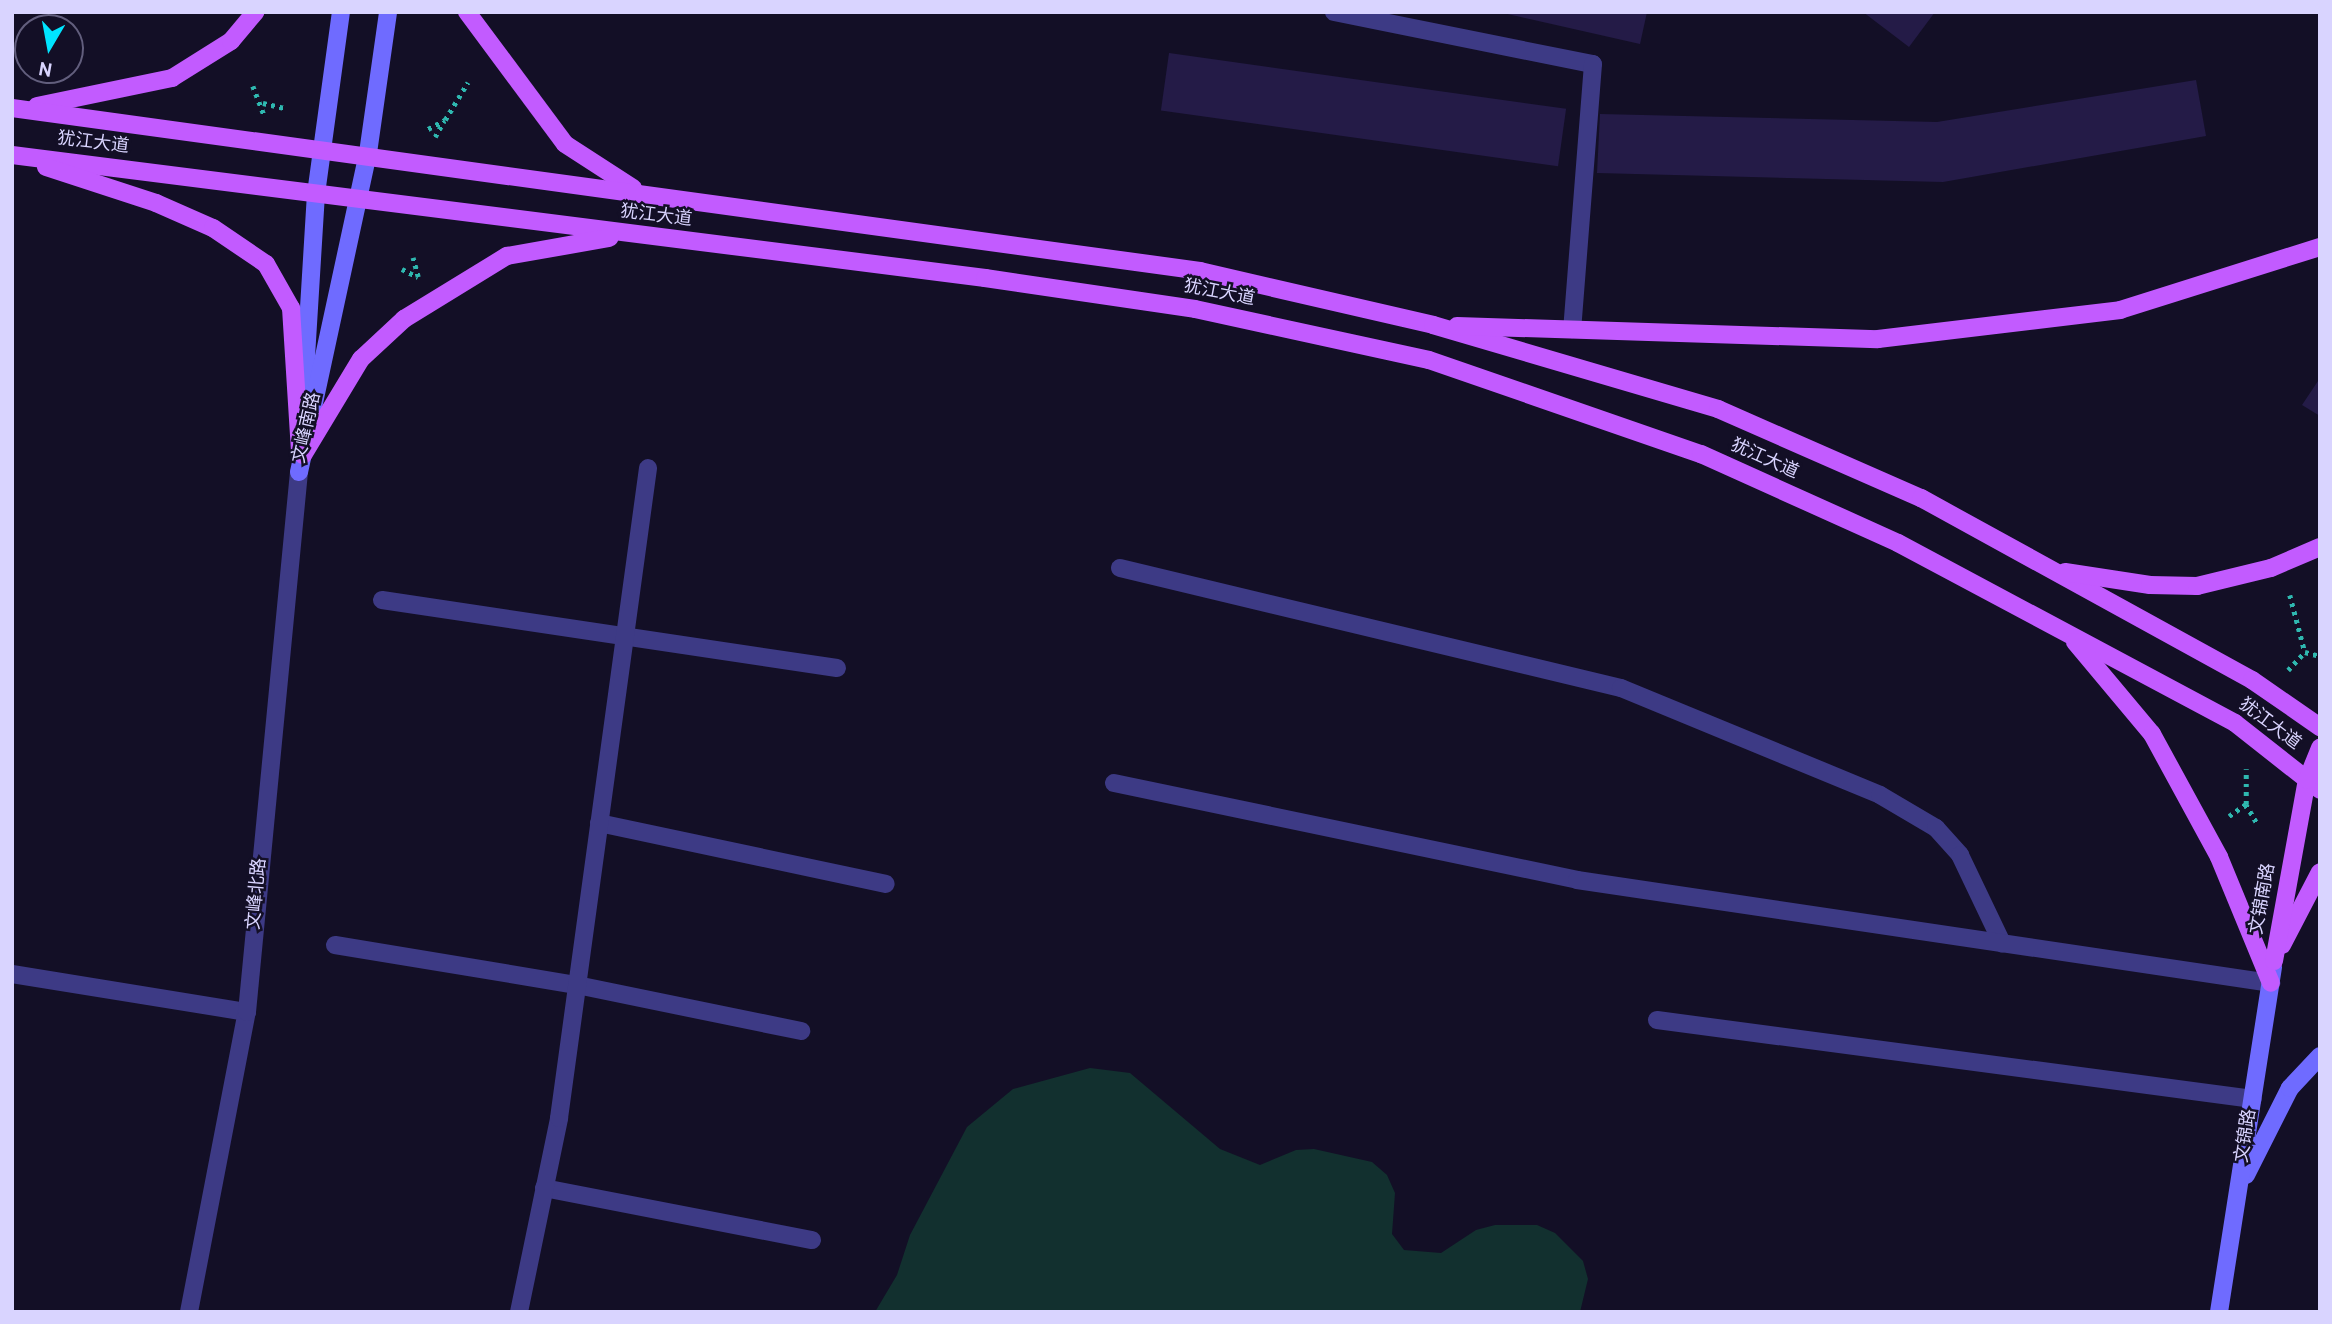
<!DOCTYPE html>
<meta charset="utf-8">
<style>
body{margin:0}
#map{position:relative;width:2332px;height:1324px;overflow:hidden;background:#130f26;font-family:Overpass,"Noto Sans SC",sans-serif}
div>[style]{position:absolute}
.green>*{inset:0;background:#12302f}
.building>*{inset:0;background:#241b47;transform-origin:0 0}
.path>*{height:4.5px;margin-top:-2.25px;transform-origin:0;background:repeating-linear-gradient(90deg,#2fb8b0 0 3.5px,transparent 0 8.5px)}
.minor>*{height:18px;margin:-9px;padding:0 9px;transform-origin:9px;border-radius:9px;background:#3d3a85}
.tertiary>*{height:18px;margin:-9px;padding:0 9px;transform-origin:9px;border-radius:9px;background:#3d3a85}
.secondary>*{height:18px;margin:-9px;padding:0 9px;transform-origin:9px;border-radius:9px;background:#6f6bff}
.primary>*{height:18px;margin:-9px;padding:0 9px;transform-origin:9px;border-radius:9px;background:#c25bff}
span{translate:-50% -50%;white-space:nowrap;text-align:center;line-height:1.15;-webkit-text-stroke:5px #130f26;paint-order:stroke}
.street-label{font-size:18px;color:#d9d4ff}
.frame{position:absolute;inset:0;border:14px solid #d9d4ff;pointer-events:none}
.north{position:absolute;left:14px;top:14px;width:70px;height:70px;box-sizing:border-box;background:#130f26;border:2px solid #625e7d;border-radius:50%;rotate:190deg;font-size:19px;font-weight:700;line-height:28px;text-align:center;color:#d9d4ff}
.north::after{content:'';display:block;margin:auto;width:24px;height:32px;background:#00e5ff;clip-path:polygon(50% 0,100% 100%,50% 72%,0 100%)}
</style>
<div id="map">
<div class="green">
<i style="clip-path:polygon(1090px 1068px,1130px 1073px,1220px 1149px,1260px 1165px,1296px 1150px,1314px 1149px,1372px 1162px,1387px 1175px,1395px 1193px,1392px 1234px,1404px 1250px,1441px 1253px,1476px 1230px,1495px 1225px,1537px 1225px,1555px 1233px,1583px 1261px,1588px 1279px,1580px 1312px,875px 1312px,897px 1275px,910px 1235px,967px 1127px,1013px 1089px)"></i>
</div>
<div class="building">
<i style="clip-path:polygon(1499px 12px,1647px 12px,1640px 44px)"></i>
<i style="clip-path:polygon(1863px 12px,1935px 12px,1909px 47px)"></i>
<i style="left:1169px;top:53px;width:401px;height:58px;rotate:8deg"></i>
<i style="clip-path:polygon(2196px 80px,2206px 136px,1943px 182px,1597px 173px,1600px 114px,1937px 122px)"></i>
<i style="clip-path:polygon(2320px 378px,2320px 416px,2302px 405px)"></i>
</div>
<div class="path">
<i style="left:253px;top:86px;width:30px;rotate:69deg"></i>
<i style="left:263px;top:103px;width:22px;rotate:13deg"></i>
<i style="left:428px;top:129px;width:19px;rotate:-28deg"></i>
<i style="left:445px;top:120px;width:44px;rotate:-58.8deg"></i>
<i style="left:435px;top:137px;width:18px;rotate:-61deg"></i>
<i style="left:402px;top:269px;width:18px;rotate:27deg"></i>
<i style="left:418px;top:277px;width:20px;rotate:-105deg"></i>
<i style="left:2290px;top:595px;width:59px;rotate:75.3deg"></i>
<i style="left:2305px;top:652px;width:16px;rotate:15deg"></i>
<i style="left:2288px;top:670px;width:25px;rotate:-47deg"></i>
<i style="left:2246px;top:804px;width:35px;rotate:-90deg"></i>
<i style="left:2229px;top:816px;width:21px;rotate:-35deg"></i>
<i style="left:2246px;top:804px;width:24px;rotate:60deg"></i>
</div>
<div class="minor">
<i style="left:1334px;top:12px;width:264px;rotate:11.4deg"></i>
<i style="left:1593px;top:64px;width:266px;rotate:94.5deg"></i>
<i style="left:1120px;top:568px;width:515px;rotate:13.47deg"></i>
<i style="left:1621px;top:688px;width:280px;rotate:22.4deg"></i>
<i style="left:1880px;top:795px;width:65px;rotate:30.5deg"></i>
<i style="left:1936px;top:828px;width:36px;rotate:48deg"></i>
<i style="left:1960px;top:855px;width:98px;rotate:64.5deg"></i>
<i style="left:382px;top:600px;width:460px;rotate:8.5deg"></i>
<i style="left:1114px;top:783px;width:473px;rotate:11.8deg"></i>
<i style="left:1577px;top:880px;width:702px;rotate:8.44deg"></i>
<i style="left:599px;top:823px;width:293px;rotate:12deg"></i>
<i style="left:335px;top:945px;width:245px;rotate:9.4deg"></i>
<i style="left:577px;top:985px;width:229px;rotate:11.6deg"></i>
<i style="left:12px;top:974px;width:238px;rotate:9.2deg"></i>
<i style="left:1657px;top:1020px;width:601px;rotate:7.55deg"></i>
<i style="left:544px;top:1188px;width:273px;rotate:11deg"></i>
<i style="left:519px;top:1312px;width:198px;rotate:-78.3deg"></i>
<i style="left:559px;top:1118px;width:656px;rotate:-82.2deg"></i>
</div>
<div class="tertiary">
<i style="left:189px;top:1312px;width:306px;rotate:-79.1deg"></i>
<i style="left:247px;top:1012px;width:542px;rotate:-84.5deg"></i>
</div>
<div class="secondary">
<i style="left:303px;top:406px;width:212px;rotate:-86.5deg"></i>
<i style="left:316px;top:194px;width:184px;rotate:-82.2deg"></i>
<i style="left:299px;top:472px;width:326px;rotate:-77.8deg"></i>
<i style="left:368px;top:153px;width:142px;rotate:-81.9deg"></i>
<i style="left:2246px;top:1175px;width:97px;rotate:-63.2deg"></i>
<i style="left:2290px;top:1088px;width:44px;rotate:-46.8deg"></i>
<i style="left:2219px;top:1312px;width:349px;rotate:-81.1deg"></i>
</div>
<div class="primary">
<i style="left:467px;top:12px;width:164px;rotate:53.4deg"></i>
<i style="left:565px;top:144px;width:81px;rotate:32.9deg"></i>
<i style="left:37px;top:106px;width:138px;rotate:-11.7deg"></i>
<i style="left:172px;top:78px;width:70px;rotate:-32.1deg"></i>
<i style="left:231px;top:41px;width:38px;rotate:-50deg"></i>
<i style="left:12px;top:108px;width:1199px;rotate:7.81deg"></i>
<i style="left:1200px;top:271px;width:239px;rotate:13deg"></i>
<i style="left:1433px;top:325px;width:297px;rotate:16.4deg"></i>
<i style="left:1718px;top:409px;width:222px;rotate:23.7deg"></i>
<i style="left:1921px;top:498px;width:378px;rotate:28.8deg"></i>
<i style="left:2252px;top:680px;width:83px;rotate:34.7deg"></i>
<i style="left:12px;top:155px;width:981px;rotate:7.2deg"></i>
<i style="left:985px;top:278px;width:212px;rotate:8.4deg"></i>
<i style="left:1195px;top:309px;width:239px;rotate:12.3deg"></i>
<i style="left:1429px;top:360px;width:288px;rotate:19.1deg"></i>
<i style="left:1701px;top:454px;width:216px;rotate:24.3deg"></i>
<i style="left:1898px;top:543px;width:382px;rotate:28.1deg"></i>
<i style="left:2235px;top:723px;width:108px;rotate:38.2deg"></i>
<i style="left:46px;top:167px;width:116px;rotate:18.1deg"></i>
<i style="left:156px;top:203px;width:62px;rotate:23.7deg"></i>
<i style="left:213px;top:228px;width:64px;rotate:34.2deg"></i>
<i style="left:266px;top:264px;width:51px;rotate:60.4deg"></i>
<i style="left:291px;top:308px;width:142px;rotate:86.4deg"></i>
<i style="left:1457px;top:326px;width:421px;rotate:1.8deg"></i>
<i style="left:1878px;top:339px;width:244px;rotate:-6.8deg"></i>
<i style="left:2120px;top:310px;width:210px;rotate:-17.5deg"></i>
<i style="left:303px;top:455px;width:112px;rotate:-58.9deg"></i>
<i style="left:361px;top:359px;width:59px;rotate:-42.9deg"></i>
<i style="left:404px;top:319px;width:121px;rotate:-31.5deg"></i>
<i style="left:507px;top:256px;width:104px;rotate:-10deg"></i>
<i style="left:2065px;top:572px;width:86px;rotate:8.7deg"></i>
<i style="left:2150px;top:585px;width:47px;rotate:1.2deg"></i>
<i style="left:2197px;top:586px;width:76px;rotate:-13.7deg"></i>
<i style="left:2271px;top:568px;width:53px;rotate:-23.2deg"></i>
<i style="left:2075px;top:642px;width:120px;rotate:50.1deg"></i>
<i style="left:2152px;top:734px;width:140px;rotate:61.4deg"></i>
<i style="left:2219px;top:857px;width:136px;rotate:67.6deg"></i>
<i style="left:2282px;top:945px;width:82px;rotate:-62.5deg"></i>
<i style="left:2274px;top:961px;width:184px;rotate:-79.7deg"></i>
<i style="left:2307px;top:780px;width:35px;rotate:-68deg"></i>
</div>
<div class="street-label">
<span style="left:93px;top:144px;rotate:7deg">犹江大道</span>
<span style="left:656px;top:217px;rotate:7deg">犹江大道</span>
<span style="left:1219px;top:294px;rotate:11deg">犹江大道</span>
<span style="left:308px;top:428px;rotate:-77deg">文峰南路</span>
<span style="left:1764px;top:460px;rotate:24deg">犹江大道</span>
<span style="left:2269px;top:725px;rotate:37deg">犹江大道</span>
<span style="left:258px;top:894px;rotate:-85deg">文峰北路</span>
<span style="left:2264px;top:899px;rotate:-80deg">文锦南路</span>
<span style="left:2247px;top:1136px;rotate:-81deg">文锦路</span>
</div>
<div class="frame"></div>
<div class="north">N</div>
</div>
